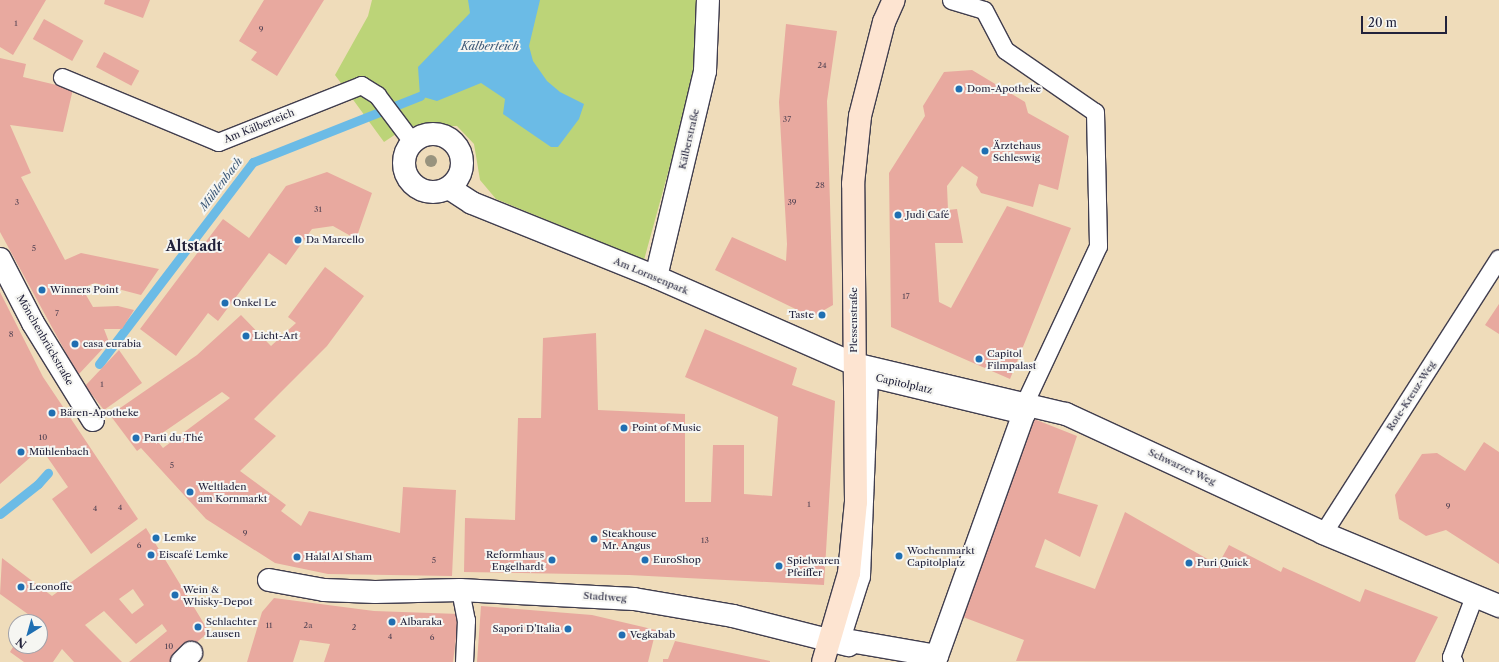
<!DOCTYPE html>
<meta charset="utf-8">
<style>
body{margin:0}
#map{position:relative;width:1499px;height:662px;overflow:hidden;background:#efdcba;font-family:"Libre Caslon Text",serif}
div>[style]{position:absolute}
.green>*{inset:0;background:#bcd478}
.water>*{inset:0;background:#6bbbe6}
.stream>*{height:9px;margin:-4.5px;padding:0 4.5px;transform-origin:4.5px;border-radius:4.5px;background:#6bbbe6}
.building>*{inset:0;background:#e8a99f;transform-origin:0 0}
.roads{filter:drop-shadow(1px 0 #413e4e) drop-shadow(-1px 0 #413e4e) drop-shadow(0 1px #413e4e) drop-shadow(0 -1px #413e4e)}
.lane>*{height:17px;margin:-8.5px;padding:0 8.5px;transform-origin:8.5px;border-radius:8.5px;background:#fff}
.street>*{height:22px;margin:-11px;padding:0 11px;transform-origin:11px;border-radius:11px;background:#fff}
.street>.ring{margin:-11px;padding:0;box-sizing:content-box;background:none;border:22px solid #fff;border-radius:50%}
.secondary>*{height:22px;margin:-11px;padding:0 11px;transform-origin:11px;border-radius:11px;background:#fde4d1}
.trees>*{width:12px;height:12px;margin:-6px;border-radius:50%;background:#98937e}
.dots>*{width:11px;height:11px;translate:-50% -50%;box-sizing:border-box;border:2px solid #f6f6f2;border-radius:50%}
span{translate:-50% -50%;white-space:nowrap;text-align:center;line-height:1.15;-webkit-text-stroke:4px #f6f6f2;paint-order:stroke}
.number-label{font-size:8px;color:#544454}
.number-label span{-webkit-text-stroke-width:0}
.poi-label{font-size:10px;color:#22223b}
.left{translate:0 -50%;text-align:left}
.right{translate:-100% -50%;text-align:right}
.street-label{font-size:10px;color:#22223b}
.water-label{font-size:11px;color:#3c5877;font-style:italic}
.district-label{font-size:14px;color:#22223b;font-weight:700}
.north{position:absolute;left:8px;top:614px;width:40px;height:40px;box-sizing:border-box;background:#f6f6f2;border:1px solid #a1a1a9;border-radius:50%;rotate:217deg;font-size:11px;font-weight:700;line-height:16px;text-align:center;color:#22223b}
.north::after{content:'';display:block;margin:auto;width:14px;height:18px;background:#1f6fb2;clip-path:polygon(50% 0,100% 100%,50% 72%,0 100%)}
.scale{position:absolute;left:1361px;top:16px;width:86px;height:18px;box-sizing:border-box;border:2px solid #22223b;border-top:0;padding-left:5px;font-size:12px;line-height:14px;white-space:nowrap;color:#22223b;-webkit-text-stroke:3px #f6f6f2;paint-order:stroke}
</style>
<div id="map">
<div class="green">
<i style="clip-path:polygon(372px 0,698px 0,697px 67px,644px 260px,496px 199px,480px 180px,474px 144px,457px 126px,408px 126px,384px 142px,335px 75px,368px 16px)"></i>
</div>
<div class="water">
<i style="clip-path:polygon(468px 0,540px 0,529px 46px,533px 61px,547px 81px,560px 92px,584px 104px,579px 119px,558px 147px,551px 147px,503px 114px,505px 99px,481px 83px,437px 101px,420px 96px,418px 67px,470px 13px)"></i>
</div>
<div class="stream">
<i style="left:99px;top:364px;width:254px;rotate:-52.7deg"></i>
<i style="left:253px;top:162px;width:180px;rotate:-21.6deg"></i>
<i style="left:0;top:514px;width:48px;rotate:-38.3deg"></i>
<i style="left:38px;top:484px;width:15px;rotate:-48deg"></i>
</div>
<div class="building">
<i style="clip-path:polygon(0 0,46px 0,13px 55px,0 47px)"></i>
<i style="clip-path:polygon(105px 0,150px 0,143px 18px,104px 4px)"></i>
<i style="clip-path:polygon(264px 0,324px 0,277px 76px,251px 60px,257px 52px,239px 41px)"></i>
<i style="left:44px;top:19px;width:45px;height:23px;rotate:29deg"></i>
<i style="clip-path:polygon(786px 24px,837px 31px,827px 101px,833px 305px,812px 317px,715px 270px,732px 237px,786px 261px,787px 244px,779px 102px)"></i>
<i style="left:104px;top:52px;width:40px;height:17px;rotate:28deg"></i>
<i style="clip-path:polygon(0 58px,26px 64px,23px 77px,73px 89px,63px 132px,10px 125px,31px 173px,21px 177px,65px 260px,81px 253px,159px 269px,141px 295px,95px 283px,82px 288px,93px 307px,118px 306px,134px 310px,122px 329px,104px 329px,109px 342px,78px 375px,0 232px)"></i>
<i style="clip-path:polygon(972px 70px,1025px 102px,1028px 113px,1069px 136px,1058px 190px,1039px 184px,1033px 207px,981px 193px,976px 185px,978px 177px,962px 166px,947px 186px,948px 210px,957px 209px,963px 243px,935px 243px,939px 302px,951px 308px,1007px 206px,1071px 228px,1010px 379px,891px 327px,889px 173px,925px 116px,923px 106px,944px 72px)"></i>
<i style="clip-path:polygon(327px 172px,372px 193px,356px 239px,333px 226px,312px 229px,286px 265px,269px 253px,218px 321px,208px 313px,176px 356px,140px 329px,223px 219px,249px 238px,286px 186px)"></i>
<i style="clip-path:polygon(evenodd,325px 267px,364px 296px,327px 346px,254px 419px,276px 436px,240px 471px,286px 505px,281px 511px,301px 526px,309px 511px,400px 533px,403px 487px,456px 490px,452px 576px,328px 574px,275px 563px,206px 519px,141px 448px,137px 451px,110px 415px,197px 355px,241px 315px,271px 346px,296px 323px,288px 317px,325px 267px,222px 392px,230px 398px,163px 448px,155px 438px,222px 392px)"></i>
<i style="clip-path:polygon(0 292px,43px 377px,138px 519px,91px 554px,52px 499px,68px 487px,41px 448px,0 484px)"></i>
<i style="clip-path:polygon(1499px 304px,1499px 334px,1485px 325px)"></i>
<i style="clip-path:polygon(705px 329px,797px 368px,792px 385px,835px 401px,824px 585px,629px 575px,464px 572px,465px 518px,515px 520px,518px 418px,541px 418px,543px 338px,596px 333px,598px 410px,685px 414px,685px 502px,711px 502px,713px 445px,744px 445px,744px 494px,772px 496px,778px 417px,685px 377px)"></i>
<i style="clip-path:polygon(119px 350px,142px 383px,104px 410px,85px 386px)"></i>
<i style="clip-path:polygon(1029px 417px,1077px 436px,1058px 493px,1098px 505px,1080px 557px,1045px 539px,1035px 567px,1095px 589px,1125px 512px,1218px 565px,1229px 545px,1281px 572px,1283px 567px,1360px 602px,1365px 589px,1438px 617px,1415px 662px,1016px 661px,1024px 640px,955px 614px)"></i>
<i style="clip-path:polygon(1484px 442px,1499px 452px,1499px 564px,1446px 530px,1426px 536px,1399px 519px,1395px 495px,1422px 454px,1437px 453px,1465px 471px)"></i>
<i style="clip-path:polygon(evenodd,146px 528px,209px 632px,173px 662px,129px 662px,167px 631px,162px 624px,136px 644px,104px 611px,85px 625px,122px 662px,74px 662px,62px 649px,53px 662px,24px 662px,10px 652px,16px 642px,16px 646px,40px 646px,40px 622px,29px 622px,32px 617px,0 594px,2px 558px,52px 596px,146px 528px,133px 589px,144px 605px,132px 614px,119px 599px,133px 589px)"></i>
<i style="clip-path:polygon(274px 598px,374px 611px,459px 614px,453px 662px,324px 662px,330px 644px,300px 640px,293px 662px,247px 662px,262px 612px)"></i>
<i style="clip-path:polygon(481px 606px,592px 615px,656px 630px,648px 662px,477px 662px)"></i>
<i style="clip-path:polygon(675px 641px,770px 661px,770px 662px,663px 662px,663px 659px,668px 659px)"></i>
</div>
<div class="roads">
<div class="lane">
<i style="left:951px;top:0;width:34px;rotate:17deg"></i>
<i style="left:984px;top:10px;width:45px;rotate:62.3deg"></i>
<i style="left:1005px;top:50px;width:109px;rotate:34.6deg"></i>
<i style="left:1095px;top:112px;width:134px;rotate:88.7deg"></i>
<i style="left:1098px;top:246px;width:174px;rotate:115.1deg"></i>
<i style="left:62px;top:77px;width:169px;rotate:22.6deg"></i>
<i style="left:218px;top:142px;width:154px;rotate:-21.7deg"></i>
<i style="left:361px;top:85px;width:19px;rotate:32deg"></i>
<i style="left:377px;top:95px;width:60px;rotate:53.1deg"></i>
<i style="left:1323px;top:533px;width:326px;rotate:-57.4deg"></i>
<i style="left:460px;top:590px;width:31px;rotate:79deg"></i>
<i style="left:466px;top:620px;width:42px;rotate:92.7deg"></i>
<i style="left:1454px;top:662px;width:6px;rotate:-121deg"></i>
<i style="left:1451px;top:657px;width:65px;rotate:-69.3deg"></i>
</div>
<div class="street">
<i class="ring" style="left:404px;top:134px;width:36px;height:36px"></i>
<i style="left:449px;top:188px;width:27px;rotate:33deg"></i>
<i style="left:472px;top:203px;width:198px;rotate:21.9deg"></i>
<i style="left:656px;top:277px;width:216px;rotate:23.7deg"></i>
<i style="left:854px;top:364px;width:218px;rotate:13.3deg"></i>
<i style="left:1066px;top:414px;width:283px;rotate:24.8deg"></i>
<i style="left:1323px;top:533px;width:191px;rotate:22.5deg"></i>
<i style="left:0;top:259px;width:72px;rotate:62.7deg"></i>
<i style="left:33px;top:323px;width:114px;rotate:58.3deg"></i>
<i style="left:656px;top:277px;width:212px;rotate:-76.6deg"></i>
<i style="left:705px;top:71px;width:71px;rotate:-87.6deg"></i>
<i style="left:867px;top:375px;width:162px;rotate:13.6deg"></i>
<i style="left:1024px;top:413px;width:258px;rotate:109.7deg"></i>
<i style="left:937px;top:656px;width:99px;rotate:-170.2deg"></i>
<i style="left:839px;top:639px;width:66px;rotate:-72.4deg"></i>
<i style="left:859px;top:576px;width:201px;rotate:-87.7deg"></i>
<i style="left:269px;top:580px;width:56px;rotate:10.3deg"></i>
<i style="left:324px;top:590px;width:51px;rotate:2.2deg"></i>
<i style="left:375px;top:592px;width:85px;rotate:-1.3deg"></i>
<i style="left:460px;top:590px;width:174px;rotate:3deg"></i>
<i style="left:634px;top:599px;width:100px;rotate:9.7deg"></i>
<i style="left:733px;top:616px;width:119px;rotate:14.2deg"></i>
<i style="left:182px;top:662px;width:13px;rotate:-45deg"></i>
</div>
<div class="secondary">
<i style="left:823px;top:662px;width:93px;rotate:-73.7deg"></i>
<i style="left:849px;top:573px;width:71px;rotate:-84.4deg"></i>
<i style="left:856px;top:502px;width:318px;rotate:-90.5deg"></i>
<i style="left:853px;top:184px;width:68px;rotate:-84.1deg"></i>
<i style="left:860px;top:116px;width:97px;rotate:-75.7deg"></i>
<i style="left:884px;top:22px;width:24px;rotate:-66deg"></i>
</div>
</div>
<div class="trees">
<i style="left:431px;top:161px"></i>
</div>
<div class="dots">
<i style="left:959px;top:89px;background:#1f6fb2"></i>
<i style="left:985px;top:151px;background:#1f6fb2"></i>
<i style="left:898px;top:215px;background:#1f6fb2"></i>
<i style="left:298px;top:240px;background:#1f6fb2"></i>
<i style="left:42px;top:290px;background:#1f6fb2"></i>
<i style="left:225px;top:303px;background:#1f6fb2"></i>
<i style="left:822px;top:315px;background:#1f6fb2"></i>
<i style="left:246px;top:336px;background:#1f6fb2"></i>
<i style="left:75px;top:344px;background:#1f6fb2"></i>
<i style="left:979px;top:359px;background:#1f6fb2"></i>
<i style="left:52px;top:413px;background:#1f6fb2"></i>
<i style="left:624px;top:428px;background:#1f6fb2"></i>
<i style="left:136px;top:438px;background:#1f6fb2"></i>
<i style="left:21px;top:452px;background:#1f6fb2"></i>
<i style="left:190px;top:492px;background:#1f6fb2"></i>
<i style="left:156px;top:538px;background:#1f6fb2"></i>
<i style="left:594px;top:539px;background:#1f6fb2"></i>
<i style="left:151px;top:555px;background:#1f6fb2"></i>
<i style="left:899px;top:556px;background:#1f6fb2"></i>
<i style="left:297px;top:557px;background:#1f6fb2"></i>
<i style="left:552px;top:560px;background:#1f6fb2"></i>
<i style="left:645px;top:560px;background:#1f6fb2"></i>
<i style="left:1189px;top:563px;background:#1f6fb2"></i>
<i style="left:779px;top:566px;background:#1f6fb2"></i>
<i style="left:21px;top:587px;background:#1f6fb2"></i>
<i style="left:175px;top:595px;background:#1f6fb2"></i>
<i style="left:392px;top:622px;background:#1f6fb2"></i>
<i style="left:198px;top:627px;background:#1f6fb2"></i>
<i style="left:568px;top:629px;background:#1f6fb2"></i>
<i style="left:622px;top:635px;background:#1f6fb2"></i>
</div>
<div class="number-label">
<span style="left:16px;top:24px">1</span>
<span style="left:261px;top:30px">9</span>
<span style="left:822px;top:66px">24</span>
<span style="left:787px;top:120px">37</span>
<span style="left:820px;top:186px">28</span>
<span style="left:17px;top:203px">3</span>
<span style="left:792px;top:203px">39</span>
<span style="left:318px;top:210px">31</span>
<span style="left:34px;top:249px">5</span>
<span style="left:906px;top:297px">17</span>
<span style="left:57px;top:314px">7</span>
<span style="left:11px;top:335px">8</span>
<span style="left:102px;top:385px">1</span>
<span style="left:43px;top:438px">10</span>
<span style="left:172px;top:466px">5</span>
<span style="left:809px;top:505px">1</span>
<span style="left:1448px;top:507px">9</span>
<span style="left:120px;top:508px">4</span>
<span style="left:95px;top:509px">4</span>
<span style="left:245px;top:534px">9</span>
<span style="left:705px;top:541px">13</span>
<span style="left:139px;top:546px">6</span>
<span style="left:434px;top:561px">5</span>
<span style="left:269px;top:626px">11</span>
<span style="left:308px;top:626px">2a</span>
<span style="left:354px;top:628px">2</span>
<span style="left:390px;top:637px">4</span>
<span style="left:432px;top:638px">6</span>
<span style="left:169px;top:647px">10</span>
</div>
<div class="poi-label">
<span class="left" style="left:967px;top:89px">Dom-Apotheke</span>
<span class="left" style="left:993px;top:151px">Ärztehaus<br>Schleswig</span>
<span class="left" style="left:906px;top:215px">Judi Café</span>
<span class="left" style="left:306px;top:240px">Da Marcello</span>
<span class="left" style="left:50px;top:290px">Winners Point</span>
<span class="left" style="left:233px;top:303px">Onkel Le</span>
<span class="right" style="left:814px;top:315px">Taste</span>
<span class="left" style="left:254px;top:336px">Licht-Art</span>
<span class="left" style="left:83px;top:344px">casa eurabia</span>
<span class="left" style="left:987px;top:359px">Capitol<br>Filmpalast</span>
<span class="left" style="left:60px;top:413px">Bären-Apotheke</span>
<span class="left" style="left:632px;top:428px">Point of Music</span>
<span class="left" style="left:144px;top:438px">Parti du Thé</span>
<span class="left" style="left:29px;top:452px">Mühlenbach</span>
<span class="left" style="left:198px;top:492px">Weltladen<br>am Kornmarkt</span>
<span class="left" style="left:602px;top:539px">Steakhouse<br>Mr. Angus</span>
<span class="left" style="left:164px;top:538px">Lemke</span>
<span class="left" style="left:907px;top:556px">Wochenmarkt<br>Capitolplatz</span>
<span class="right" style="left:544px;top:560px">Reformhaus<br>Engelhardt</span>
<span class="left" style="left:159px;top:555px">Eiscafé Lemke</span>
<span class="left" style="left:305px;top:557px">Halal Al Sham</span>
<span class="left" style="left:653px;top:560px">EuroShop</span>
<span class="left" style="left:787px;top:566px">Spielwaren<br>Pfeiffer</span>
<span class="left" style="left:1197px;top:563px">Puri Quick</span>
<span class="left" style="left:29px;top:587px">Leonoffe</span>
<span class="left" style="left:183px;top:595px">Wein &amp;<br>Whisky-Depot</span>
<span class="left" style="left:206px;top:627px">Schlachter<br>Lausen</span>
<span class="left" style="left:400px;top:622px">Albaraka</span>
<span class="right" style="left:560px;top:629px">Sapori D'Italia</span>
<span class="left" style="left:630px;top:635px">Vegkabab</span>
</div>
<div class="street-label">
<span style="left:259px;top:126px;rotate:-22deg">Am Kälberteich</span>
<span style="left:689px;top:139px;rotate:-77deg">Kälberstraße</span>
<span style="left:651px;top:276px;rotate:23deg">Am Lornsenpark</span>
<span style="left:854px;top:320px;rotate:-90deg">Plessenstraße</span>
<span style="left:45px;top:340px;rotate:60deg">Mönchenbrückstraße</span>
<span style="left:904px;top:384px;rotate:13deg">Capitolplatz</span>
<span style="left:1411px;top:396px;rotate:-57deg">Rote-Kreuz-Weg</span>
<span style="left:1182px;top:467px;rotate:25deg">Schwarzer Weg</span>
<span style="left:605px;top:597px;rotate:4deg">Stadtweg</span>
</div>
<div class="water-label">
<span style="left:490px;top:46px">Kälberteich</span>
<span style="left:221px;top:184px;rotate:-53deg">Mühlenbach</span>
</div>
<div class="district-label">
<span style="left:194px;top:246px">Altstadt</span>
</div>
<div class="north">N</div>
<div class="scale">20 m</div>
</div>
